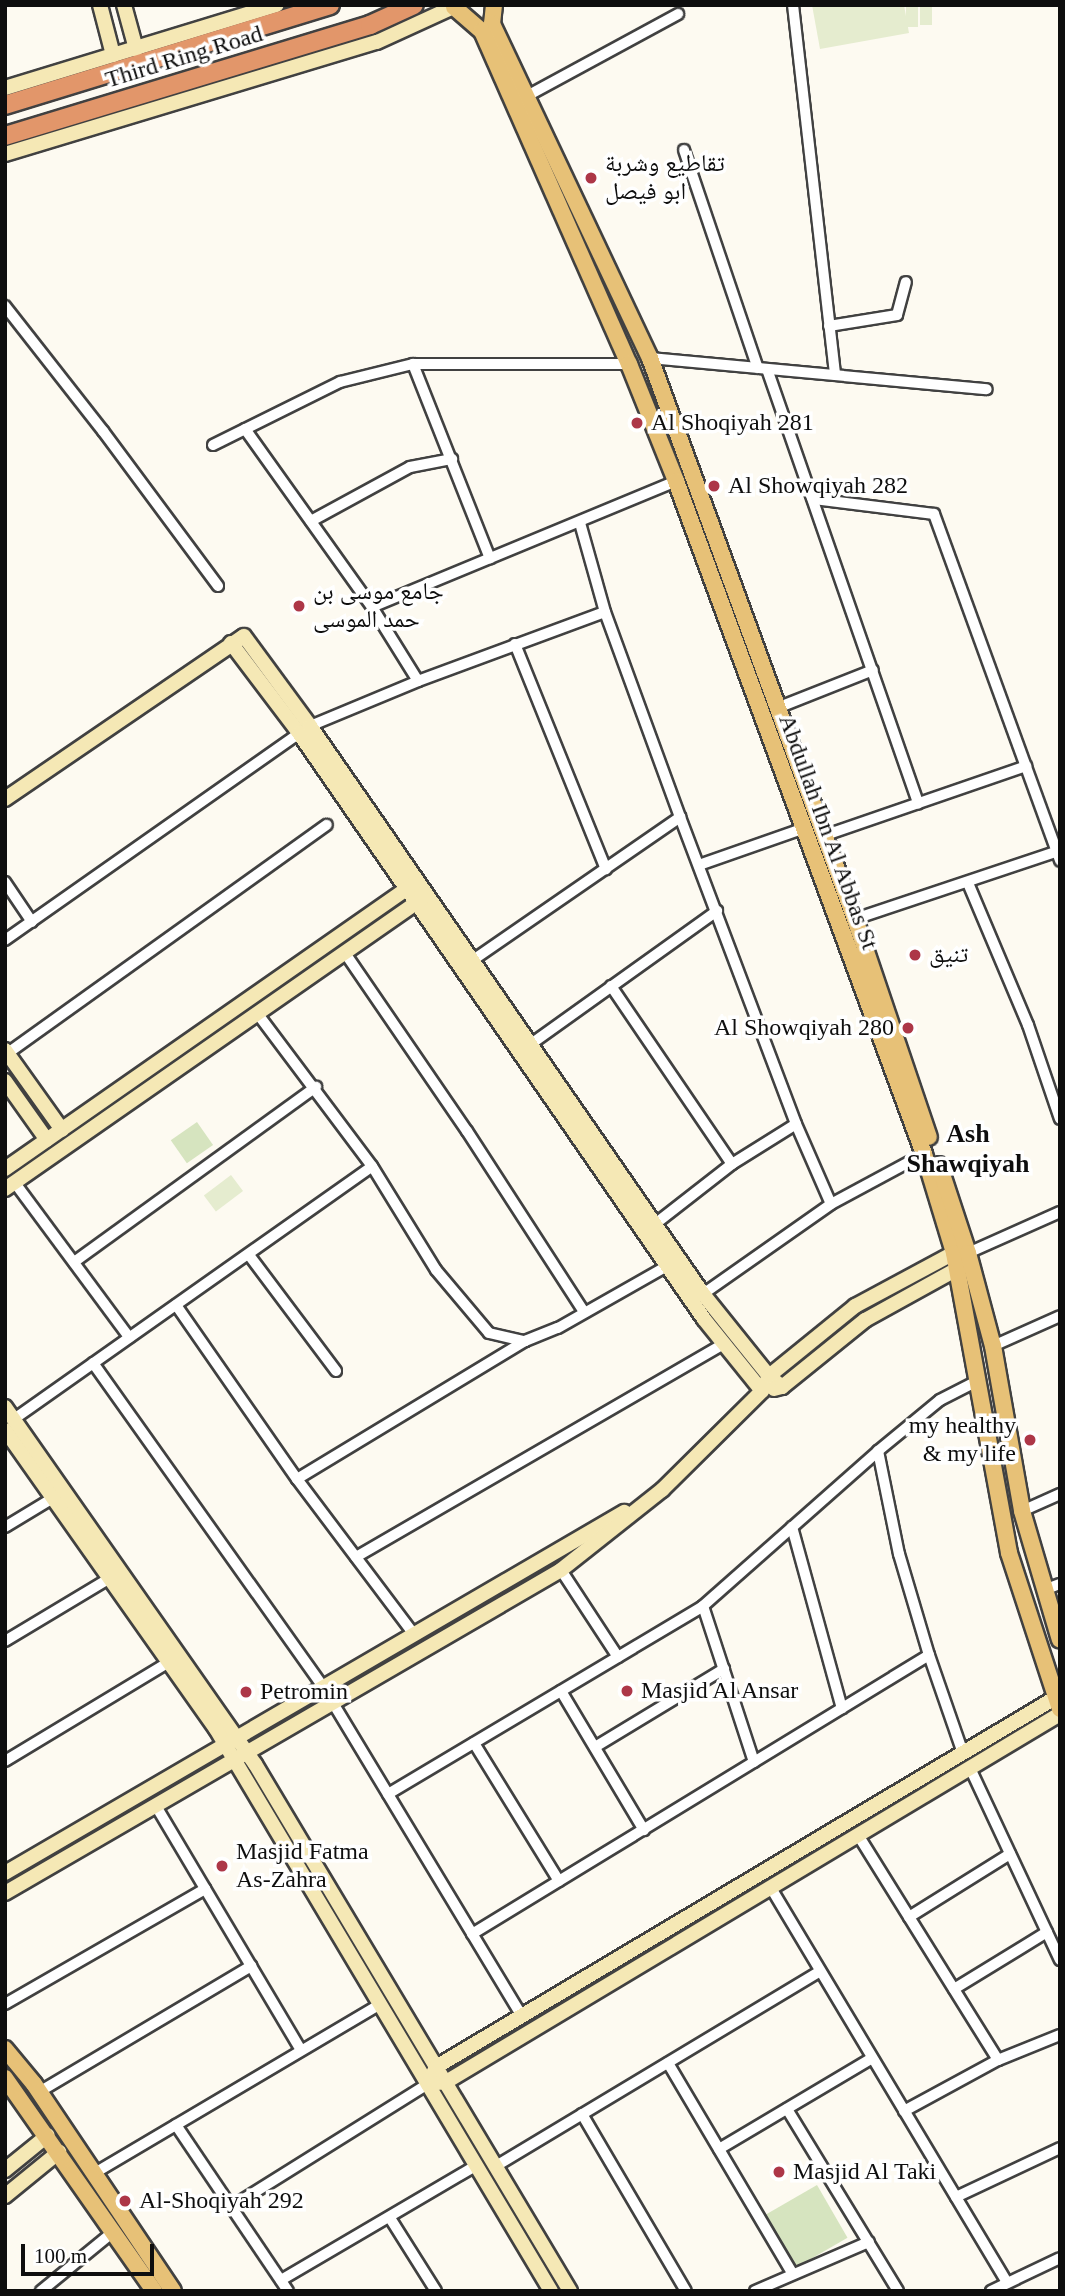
<!DOCTYPE html>
<meta charset="utf-8">
<style>
body{margin:0}
#map{position:relative;width:1065px;height:2296px;overflow:hidden;background:#fdfaf1;font-family:"Times New Roman","Noto Naskh Arabic",serif}
div>[style]{position:absolute}
.green>*{inset:0;background:#d6e4bf;transform-origin:0 0}
.pitch>*{inset:0;background:#e5eccf;transform-origin:0 0}
.roads{filter:drop-shadow(2px 0 #414141) drop-shadow(-2px 0 #414141) drop-shadow(0 2px #414141) drop-shadow(0 -2px #414141)}
.street>*{height:10px;margin:-5px;padding:0 5px;transform-origin:5px;border-radius:5px;background:#fff}
.secondary>*{height:14px;margin:-7px;padding:0 7px;transform-origin:7px;border-radius:7px;background:#f5e8b5}
.primary>*{height:16px;margin:-8px;padding:0 8px;transform-origin:8px;border-radius:8px;background:#e7c177}
.highway>*{height:18px;margin:-9px;padding:0 9px;transform-origin:9px;border-radius:9px;background:#e2966a}
.dots>*{width:19px;height:19px;translate:-50% -50%;box-sizing:border-box;border:4px solid #fff;border-radius:50%}
span{translate:-50% -50%;white-space:nowrap;text-align:center;line-height:1.15;-webkit-text-stroke:7px #fff;paint-order:stroke}
.street-label{font-size:24px;color:#0e0e0e}
.poi-label{font-size:24px;color:#0e0e0e}
.left{translate:0 -50%;text-align:left}
.right{translate:-100% -50%;text-align:right}
.neighbourhood-label{font-size:26px;color:#0e0e0e;font-weight:700}
.frame{position:absolute;inset:0;border:7px solid #0e0e0e;pointer-events:none}
.scale{position:absolute;left:21px;top:2244px;width:133px;height:32px;box-sizing:border-box;border:4px solid #0e0e0e;border-top:0;padding-left:9px;font-size:21px;line-height:24px;white-space:nowrap;color:#0e0e0e;-webkit-text-stroke:5px #fff;paint-order:stroke}
</style>
<div id="map">
<div class="green">
<i style="left:197px;top:1122px;width:28px;height:32px;rotate:55deg"></i>
<i style="left:817px;top:2185px;width:61px;height:61px;rotate:60deg"></i>
</div>
<div class="pitch">
<i style="clip-path:polygon(812px 5px,904px 5px,909px 33px,820px 49px)"></i>
<i style="left:906px;top:5px;width:12px;height:22px"></i>
<i style="left:920px;top:5px;width:12px;height:20px"></i>
<i style="left:231px;top:1175px;width:20px;height:34px;rotate:53deg"></i>
</div>
<div class="roads">
<div class="street">
<i style="left:793px;top:5px;width:372px;rotate:83.5deg"></i>
<i style="left:527px;top:96px;width:172px;rotate:-28.5deg"></i>
<i style="left:684px;top:150px;width:230px;rotate:71.3deg"></i>
<i style="left:5px;top:306px;width:159px;rotate:51.9deg"></i>
<i style="left:103px;top:431px;width:193px;rotate:53.4deg"></i>
<i style="left:829px;top:326px;width:69px;rotate:-9.2deg"></i>
<i style="left:897px;top:315px;width:34px;rotate:-75deg"></i>
<i style="left:650px;top:358px;width:338px;rotate:5.3deg"></i>
<i style="left:413px;top:364px;width:216px"></i>
<i style="left:767px;top:369px;width:460px;rotate:70.8deg"></i>
<i style="left:245px;top:429px;width:219px;rotate:54.5deg"></i>
<i style="left:372px;top:607px;width:87px;rotate:58.1deg"></i>
<i style="left:213px;top:445px;width:142px;rotate:-26.4deg"></i>
<i style="left:340px;top:382px;width:75px;rotate:-13.9deg"></i>
<i style="left:413px;top:364px;width:209px;rotate:68.4deg"></i>
<i style="left:814px;top:499px;width:121px;rotate:7.1deg"></i>
<i style="left:934px;top:514px;width:369px;rotate:70deg"></i>
<i style="left:311px;top:521px;width:113px;rotate:-28.6deg"></i>
<i style="left:410px;top:467px;width:43px;rotate:-10.8deg"></i>
<i style="left:580px;top:523px;width:92px;rotate:74.3deg"></i>
<i style="left:605px;top:612px;width:218px;rotate:69.9deg"></i>
<i style="left:680px;top:817px;width:328px;rotate:69.3deg"></i>
<i style="left:796px;top:1124px;width:87px;rotate:66.4deg"></i>
<i style="left:372px;top:607px;width:329px;rotate:-22.5deg"></i>
<i style="left:515px;top:644px;width:243px;rotate:68deg"></i>
<i style="left:777px;top:708px;width:103px;rotate:-21.6deg"></i>
<i style="left:310px;top:726px;width:117px;rotate:-22.6deg"></i>
<i style="left:418px;top:681px;width:199px;rotate:-20.3deg"></i>
<i style="left:823px;top:836px;width:215px;rotate:-19deg"></i>
<i style="left:699px;top:865px;width:109px;rotate:-19.3deg"></i>
<i style="left:5px;top:882px;width:48px;rotate:56deg"></i>
<i style="left:968px;top:883px;width:154px;rotate:67.1deg"></i>
<i style="left:1028px;top:1025px;width:99px;rotate:71.2deg"></i>
<i style="left:855px;top:919px;width:211px;rotate:-18.5deg"></i>
<i style="left:5px;top:940px;width:360px;rotate:-35.1deg"></i>
<i style="left:345px;top:953px;width:216px;rotate:55.6deg"></i>
<i style="left:467px;top:1131px;width:216px;rotate:57.1deg"></i>
<i style="left:473px;top:960px;width:252px;rotate:-34.6deg"></i>
<i style="left:611px;top:986px;width:215px;rotate:55.8deg"></i>
<i style="left:257px;top:1013px;width:191px;rotate:53.1deg"></i>
<i style="left:372px;top:1166px;width:122px;rotate:58.4deg"></i>
<i style="left:436px;top:1270px;width:82px;rotate:49.9deg"></i>
<i style="left:489px;top:1333px;width:37px;rotate:13deg"></i>
<i style="left:525px;top:1341px;width:35px;rotate:-22deg"></i>
<i style="left:558px;top:1328px;width:125px;rotate:-29.6deg"></i>
<i style="left:531px;top:1044px;width:229px;rotate:-35.6deg"></i>
<i style="left:8px;top:1053px;width:392px;rotate:-35.6deg"></i>
<i style="left:15px;top:1183px;width:192px;rotate:53.5deg"></i>
<i style="left:655px;top:1224px;width:98px;rotate:-37.9deg"></i>
<i style="left:732px;top:1164px;width:75px;rotate:-32deg"></i>
<i style="left:968px;top:1253px;width:101px;rotate:-24deg"></i>
<i style="left:249px;top:1255px;width:145px;rotate:53.1deg"></i>
<i style="left:74px;top:1262px;width:299px;rotate:-35.9deg"></i>
<i style="left:703px;top:1294px;width:156px;rotate:-35.1deg"></i>
<i style="left:831px;top:1204px;width:106px;rotate:-28.3deg"></i>
<i style="left:176px;top:1305px;width:212px;rotate:55.2deg"></i>
<i style="left:297px;top:1479px;width:193px;rotate:53deg"></i>
<i style="left:993px;top:1346px;width:73px;rotate:-24.1deg"></i>
<i style="left:93px;top:1363px;width:397px;rotate:54.6deg"></i>
<i style="left:14px;top:1419px;width:438px;rotate:-35.2deg"></i>
<i style="left:878px;top:1451px;width:105px;rotate:78.5deg"></i>
<i style="left:899px;top:1554px;width:105px;rotate:73.5deg"></i>
<i style="left:929px;top:1655px;width:104px;rotate:70.9deg"></i>
<i style="left:297px;top:1479px;width:267px;rotate:-31.2deg"></i>
<i style="left:1022px;top:1511px;width:42px;rotate:-24.1deg"></i>
<i style="left:5px;top:1527px;width:56px;rotate:-31.1deg"></i>
<i style="left:792px;top:1527px;width:188px;rotate:74.6deg"></i>
<i style="left:356px;top:1557px;width:425px;rotate:-30.1deg"></i>
<i style="left:561px;top:1570px;width:104px;rotate:56.8deg"></i>
<i style="left:1044px;top:1590px;width:17px;rotate:-21deg"></i>
<i style="left:703px;top:1606px;width:164px;rotate:71.9deg"></i>
<i style="left:5px;top:1641px;width:122px;rotate:-31deg"></i>
<i style="left:561px;top:1691px;width:162px;rotate:59.2deg"></i>
<i style="left:333px;top:1703px;width:366px;rotate:58.9deg"></i>
<i style="left:474px;top:1743px;width:162px;rotate:58.4deg"></i>
<i style="left:595px;top:1747px;width:151px;rotate:-31.2deg"></i>
<i style="left:5px;top:1761px;width:192px;rotate:-31.1deg"></i>
<i style="left:970px;top:1768px;width:212px;rotate:64.9deg"></i>
<i style="left:388px;top:1794px;width:367px;rotate:-30.8deg"></i>
<i style="left:703px;top:1606px;width:234px;rotate:-41.5deg"></i>
<i style="left:878px;top:1451px;width:80px;rotate:-39.4deg"></i>
<i style="left:940px;top:1400px;width:44px;rotate:-27.1deg"></i>
<i style="left:156px;top:1806px;width:284px;rotate:59.3deg"></i>
<i style="left:858px;top:1835px;width:265px;rotate:58.1deg"></i>
<i style="left:771px;top:1888px;width:460px;rotate:59.1deg"></i>
<i style="left:909px;top:1917px;width:119px;rotate:-32deg"></i>
<i style="left:472px;top:1934px;width:535px;rotate:-31.4deg"></i>
<i style="left:954px;top:1989px;width:109px;rotate:-31.5deg"></i>
<i style="left:5px;top:2004px;width:231px;rotate:-29.9deg"></i>
<i style="left:668px;top:2063px;width:245px;rotate:59.4deg"></i>
<i style="left:39px;top:2092px;width:247px;rotate:-30.7deg"></i>
<i style="left:787px;top:2109px;width:213px;rotate:58.6deg"></i>
<i style="left:904px;top:2111px;width:107px;rotate:-28.5deg"></i>
<i style="left:998px;top:2060px;width:67px;rotate:-22deg"></i>
<i style="left:582px;top:2114px;width:205px;rotate:59.6deg"></i>
<i style="left:176px;top:2125px;width:200px;rotate:56deg"></i>
<i style="left:719px;top:2149px;width:178px;rotate:-30.7deg"></i>
<i style="left:496px;top:2166px;width:378px;rotate:-31deg"></i>
<i style="left:93px;top:2174px;width:334px;rotate:-30.6deg"></i>
<i style="left:956px;top:2197px;width:115px;rotate:-25.2deg"></i>
<i style="left:231px;top:2207px;width:232px;rotate:-32deg"></i>
<i style="left:390px;top:2218px;width:86px;rotate:57.8deg"></i>
<i style="left:281px;top:2280px;width:227px;rotate:-30.4deg"></i>
<i style="left:41px;top:2291px;width:93px;rotate:-39.3deg"></i>
<i style="left:755px;top:2291px;width:124px;rotate:-23.3deg"></i>
<i style="left:991px;top:2291px;width:76px;rotate:-25.6deg"></i>
</div>
<div class="secondary">
<i style="left:100px;top:5px;width:52px;rotate:75.4deg"></i>
<i style="left:124px;top:5px;width:46px;rotate:74.7deg"></i>
<i style="left:5px;top:88px;width:284px;rotate:-17deg"></i>
<i style="left:5px;top:154px;width:388px;rotate:-16.8deg"></i>
<i style="left:377px;top:42px;width:89px;rotate:-24.6deg"></i>
<i style="left:231px;top:643px;width:113px;rotate:52.9deg"></i>
<i style="left:299px;top:733px;width:712px;rotate:55.35deg"></i>
<i style="left:704px;top:1319px;width:92px;rotate:51.1deg"></i>
<i style="left:5px;top:799px;width:289px;rotate:-34.3deg"></i>
<i style="left:244px;top:636px;width:112px;rotate:53.7deg"></i>
<i style="left:310px;top:726px;width:691px;rotate:55.32deg"></i>
<i style="left:703px;top:1294px;width:105px;rotate:51.2deg"></i>
<i style="left:769px;top:1376px;width:17px;rotate:40deg"></i>
<i style="left:5px;top:1050px;width:98px;rotate:54.5deg"></i>
<i style="left:5px;top:1081px;width:72px;rotate:54.6deg"></i>
<i style="left:5px;top:1169px;width:499px;rotate:-34.9deg"></i>
<i style="left:5px;top:1189px;width:509px;rotate:-34.84deg"></i>
<i style="left:774px;top:1389px;width:8px;rotate:-14deg"></i>
<i style="left:782px;top:1387px;width:107px;rotate:-38.9deg"></i>
<i style="left:865px;top:1320px;width:105px;rotate:-29deg"></i>
<i style="left:5px;top:1407px;width:436px;rotate:55deg"></i>
<i style="left:255px;top:1764px;width:614px;rotate:59.13deg"></i>
<i style="left:5px;top:1430px;width:366px;rotate:54.8deg"></i>
<i style="left:216px;top:1729px;width:654px;rotate:59.2deg"></i>
<i style="left:1055px;top:1698px;width:721px;rotate:149.2deg"></i>
<i style="left:436px;top:2067px;width:19px;rotate:115deg"></i>
<i style="left:428px;top:2084px;width:18px;rotate:-6deg"></i>
<i style="left:446px;top:2082px;width:716px;rotate:-30.94deg"></i>
<i style="left:5px;top:1873px;width:717px;rotate:-30.25deg"></i>
<i style="left:5px;top:1893px;width:643px;rotate:-30.15deg"></i>
<i style="left:561px;top:1570px;width:129px;rotate:-38.4deg"></i>
<i style="left:662px;top:1490px;width:141px;rotate:-44.7deg"></i>
<i style="left:762px;top:1391px;width:17px;rotate:-65deg"></i>
<i style="left:769px;top:1376px;width:111px;rotate:-39.1deg"></i>
<i style="left:855px;top:1306px;width:112px;rotate:-28.2deg"></i>
<i style="left:5px;top:2170px;width:55px;rotate:-39.1deg"></i>
<i style="left:5px;top:2196px;width:70px;rotate:-39.2deg"></i>
</div>
<div class="primary">
<i style="left:494px;top:5px;width:19px;rotate:96deg"></i>
<i style="left:492px;top:24px;width:369px;rotate:64.7deg"></i>
<i style="left:650px;top:358px;width:597px;rotate:69.93deg"></i>
<i style="left:855px;top:919px;width:230px;rotate:71.3deg"></i>
<i style="left:454px;top:7px;width:37px;rotate:41deg"></i>
<i style="left:482px;top:31px;width:364px;rotate:66.2deg"></i>
<i style="left:629px;top:364px;width:126px;rotate:68.1deg"></i>
<i style="left:676px;top:481px;width:717px;rotate:69.77deg"></i>
<i style="left:924px;top:1154px;width:103px;rotate:73.1deg"></i>
<i style="left:954px;top:1253px;width:305px;rotate:79.6deg"></i>
<i style="left:1009px;top:1553px;width:164px;rotate:71.9deg"></i>
<i style="left:939px;top:1165px;width:93px;rotate:71.8deg"></i>
<i style="left:968px;top:1253px;width:96px;rotate:75deg"></i>
<i style="left:993px;top:1346px;width:168px;rotate:80deg"></i>
<i style="left:1022px;top:1511px;width:134px;rotate:73.6deg"></i>
<i style="left:5px;top:2049px;width:45px;rotate:50.4deg"></i>
<i style="left:34px;top:2084px;width:249px;rotate:56.1deg"></i>
<i style="left:5px;top:2078px;width:260px;rotate:55deg"></i>
</div>
<div class="highway">
<i style="left:5px;top:105px;width:340px;rotate:-17.1deg"></i>
<i style="left:5px;top:136px;width:382px;rotate:-16.9deg"></i>
<i style="left:370px;top:25px;width:48px;rotate:-24.4deg"></i>
</div>
</div>
<div class="dots">
<i style="left:591px;top:178px;background:#ad3748"></i>
<i style="left:637px;top:423px;background:#ad3748"></i>
<i style="left:714px;top:486px;background:#ad3748"></i>
<i style="left:299px;top:606px;background:#ad3748"></i>
<i style="left:915px;top:955px;background:#ad3748"></i>
<i style="left:908px;top:1028px;background:#ad3748"></i>
<i style="left:1030px;top:1440px;background:#ad3748"></i>
<i style="left:627px;top:1691px;background:#ad3748"></i>
<i style="left:246px;top:1692px;background:#ad3748"></i>
<i style="left:222px;top:1866px;background:#ad3748"></i>
<i style="left:779px;top:2172px;background:#ad3748"></i>
<i style="left:125px;top:2201px;background:#ad3748"></i>
</div>
<div class="street-label">
<span style="left:184px;top:57px;rotate:-17deg">Third Ring Road</span>
<span style="left:828px;top:832px;rotate:70deg">Abdullah Ibn Al Abbas St</span>
</div>
<div class="poi-label">
<span class="left" style="left:605px;top:178px">تقاطيع وشربة<br>ابو فيصل</span>
<span class="left" style="left:651px;top:423px">Al Shoqiyah 281</span>
<span class="left" style="left:728px;top:486px">Al Showqiyah 282</span>
<span class="left" style="left:313px;top:606px">جامع موسى بن<br>حمد الموسى</span>
<span class="left" style="left:929px;top:955px">تنيق</span>
<span class="right" style="left:894px;top:1028px">Al Showqiyah 280</span>
<span class="right" style="left:1016px;top:1440px">my healthy<br>&amp; my life</span>
<span class="left" style="left:641px;top:1691px">Masjid Al Ansar</span>
<span class="left" style="left:260px;top:1692px">Petromin</span>
<span class="left" style="left:236px;top:1866px">Masjid Fatma<br>As-Zahra</span>
<span class="left" style="left:793px;top:2172px">Masjid Al Taki</span>
<span class="left" style="left:139px;top:2201px">Al-Shoqiyah 292</span>
</div>
<div class="neighbourhood-label">
<span style="left:968px;top:1149px">Ash<br>Shawqiyah</span>
</div>
<div class="frame"></div>
<div class="scale">100 m</div>
</div>
